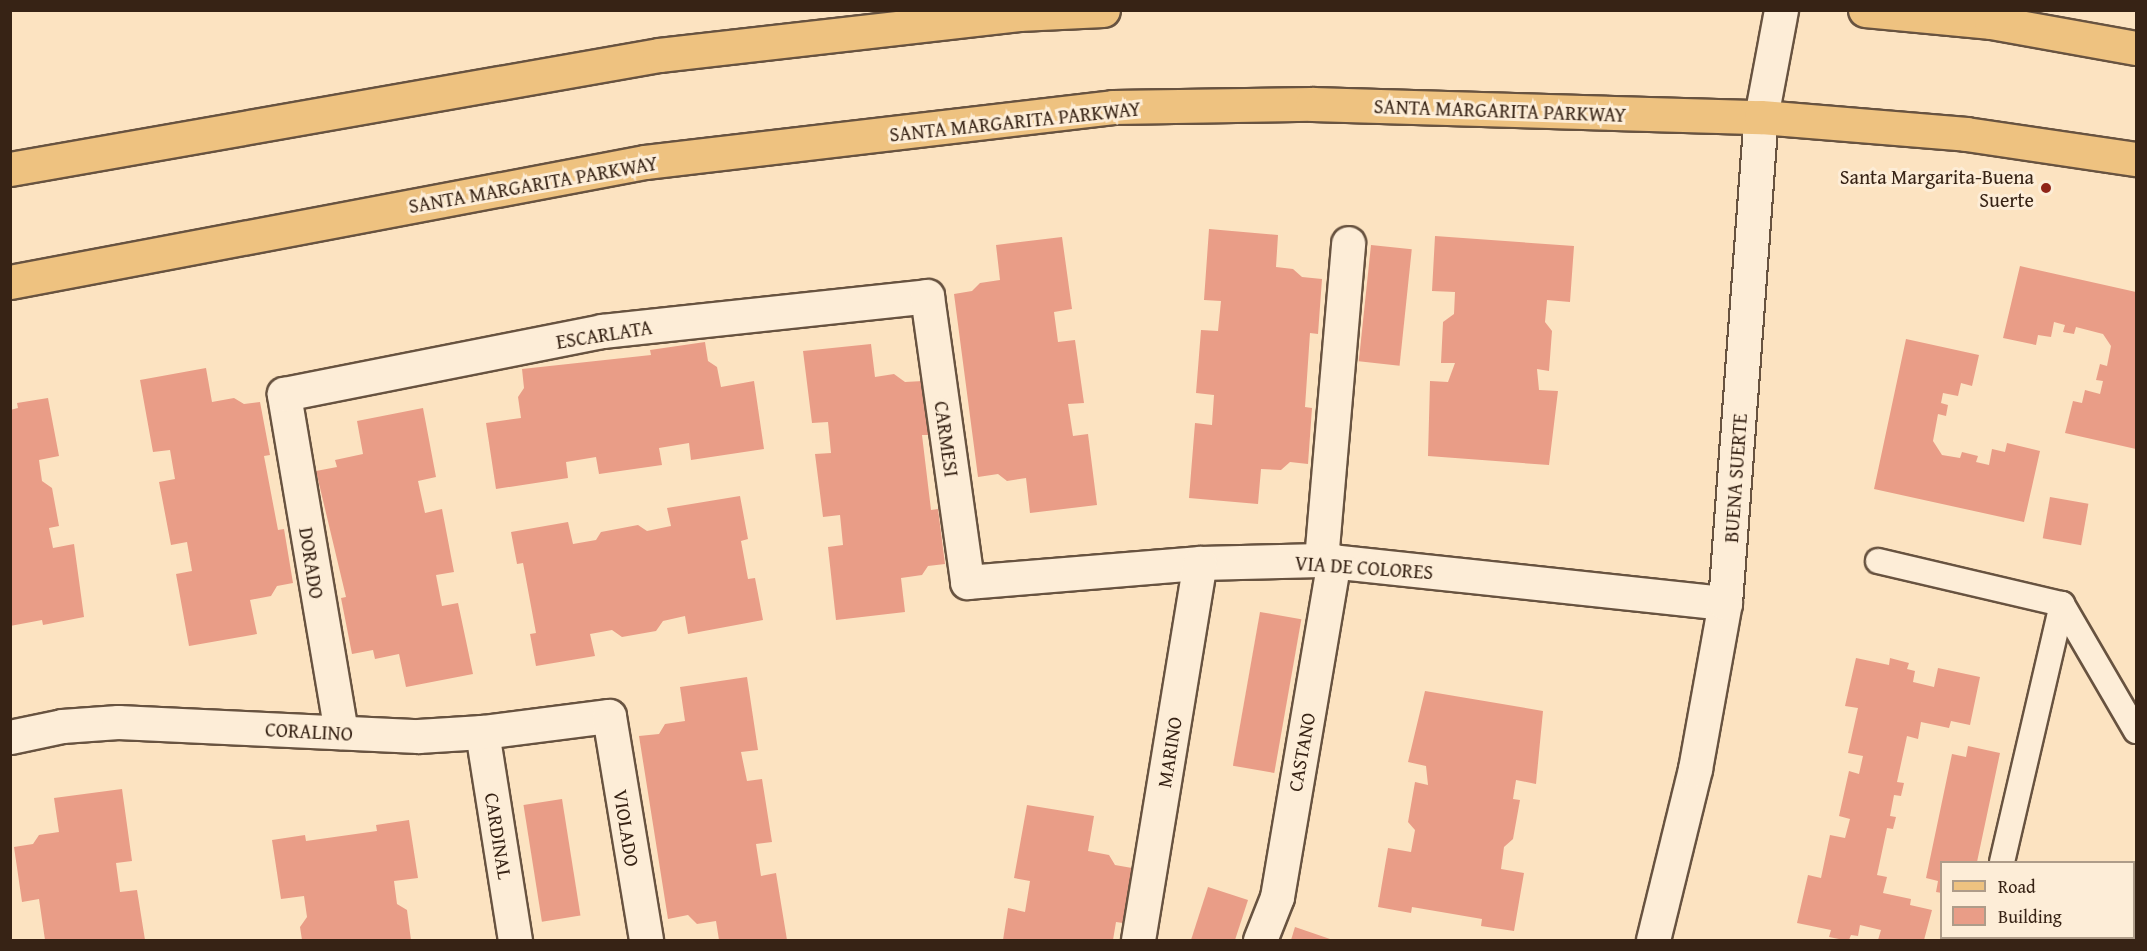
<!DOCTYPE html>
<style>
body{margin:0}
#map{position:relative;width:2147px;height:951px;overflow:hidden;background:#fce3c1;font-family:"Gentium Book Plus",serif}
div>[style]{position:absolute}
.building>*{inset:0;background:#e99d87;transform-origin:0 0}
.roads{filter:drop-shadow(2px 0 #685340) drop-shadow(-2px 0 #685340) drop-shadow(0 2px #685340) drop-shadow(0 -2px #685340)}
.lane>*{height:24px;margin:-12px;padding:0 12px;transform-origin:12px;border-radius:12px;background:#fdedd7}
.street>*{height:33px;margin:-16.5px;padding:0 16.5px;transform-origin:16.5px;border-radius:16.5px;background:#fdedd7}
.secondary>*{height:33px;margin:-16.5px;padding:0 16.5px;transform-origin:16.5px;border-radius:16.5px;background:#fdedd7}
.primary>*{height:33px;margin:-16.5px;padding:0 16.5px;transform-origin:16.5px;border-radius:16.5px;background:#eec280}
.dots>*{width:16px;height:16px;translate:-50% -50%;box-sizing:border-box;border:3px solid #fdedd7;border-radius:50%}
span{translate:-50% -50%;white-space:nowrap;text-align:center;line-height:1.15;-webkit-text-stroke:6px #fdedd7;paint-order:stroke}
.street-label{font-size:20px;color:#372315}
.poi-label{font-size:20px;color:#372315}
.right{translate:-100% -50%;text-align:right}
.frame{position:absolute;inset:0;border:12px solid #372315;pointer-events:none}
.legend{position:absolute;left:1940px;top:861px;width:195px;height:78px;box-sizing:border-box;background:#fdedd7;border:2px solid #ae9c89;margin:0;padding:8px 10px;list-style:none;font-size:18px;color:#372315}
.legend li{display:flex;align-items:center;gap:12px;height:30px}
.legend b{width:30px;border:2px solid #ae9c89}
</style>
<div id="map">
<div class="building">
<i style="clip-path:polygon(1209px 229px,1278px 235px,1276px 267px,1293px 269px,1302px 277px,1322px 279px,1318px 334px,1310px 333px,1305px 407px,1312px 408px,1308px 464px,1290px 462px,1281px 470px,1261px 469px,1258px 504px,1189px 498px,1195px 423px,1212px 425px,1214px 395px,1196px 393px,1201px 330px,1218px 331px,1221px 301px,1204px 300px)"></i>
<i style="clip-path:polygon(1435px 236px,1574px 246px,1570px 302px,1547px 300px,1545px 322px,1552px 331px,1549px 371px,1537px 369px,1539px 390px,1558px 391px,1549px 465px,1428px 456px,1430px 381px,1448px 382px,1455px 363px,1441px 363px,1443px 322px,1454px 314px,1455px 292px,1432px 291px)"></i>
<i style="clip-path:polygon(1062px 237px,1072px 309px,1054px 312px,1058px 342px,1075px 340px,1084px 403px,1068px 404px,1073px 436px,1088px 434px,1097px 505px,1030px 513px,1026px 478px,1007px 481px,998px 474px,978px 477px,954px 294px,972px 291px,980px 283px,1000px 280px,996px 245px)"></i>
<i style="left:1371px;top:245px;width:41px;height:117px;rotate:6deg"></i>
<i style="clip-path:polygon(2020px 266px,2136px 292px,2136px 449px,2065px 433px,2073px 401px,2082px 403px,2085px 390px,2100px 394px,2103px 381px,2096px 380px,2100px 364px,2107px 366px,2111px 346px,2103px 334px,2076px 327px,2074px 334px,2063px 332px,2065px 325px,2054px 322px,2051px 337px,2038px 335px,2036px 345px,2003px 338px)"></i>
<i style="clip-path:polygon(1906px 339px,1979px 355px,1972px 386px,1961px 383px,1958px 396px,1943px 393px,1941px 403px,1948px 405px,1946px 416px,1938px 414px,1933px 441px,1942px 455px,1960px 458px,1962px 452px,1978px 456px,1976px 462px,1989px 465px,1992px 449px,2005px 452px,2007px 443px,2040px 451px,2024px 522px,1874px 489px)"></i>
<i style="clip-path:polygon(705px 342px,708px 361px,717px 367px,721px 387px,754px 381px,764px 449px,691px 460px,689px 443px,659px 448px,662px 465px,599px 474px,596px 457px,566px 462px,568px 478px,496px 489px,486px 423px,521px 418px,518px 397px,524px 388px,522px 369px,651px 355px,650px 350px)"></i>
<i style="clip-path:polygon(871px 344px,875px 377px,894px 374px,905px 382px,923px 381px,929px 435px,922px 435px,931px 510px,938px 509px,945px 564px,928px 566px,922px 575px,901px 578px,905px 612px,836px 620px,828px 547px,843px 545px,840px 515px,823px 517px,815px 454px,831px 453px,828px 422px,812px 423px,803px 351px)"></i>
<i style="clip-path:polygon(206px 368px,212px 402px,234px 398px,244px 404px,260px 402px,270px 455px,264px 456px,278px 530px,284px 529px,293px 583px,277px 586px,271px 596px,250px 600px,257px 634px,189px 646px,176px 574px,192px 571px,187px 542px,171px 545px,159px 482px,175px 479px,170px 450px,153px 452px,140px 380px)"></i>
<i style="clip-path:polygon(48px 398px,59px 456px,39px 460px,42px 481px,52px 488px,59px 526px,49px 528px,53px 548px,74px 544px,84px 617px,43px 625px,42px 620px,10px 626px,10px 410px,18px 408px,17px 403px)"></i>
<i style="clip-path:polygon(423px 408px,436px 477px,418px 481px,425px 513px,442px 509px,454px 572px,436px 575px,442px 606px,458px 603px,473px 674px,406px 687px,399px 654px,375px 659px,373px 650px,352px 654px,341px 598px,346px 597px,316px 471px,337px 467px,335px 460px,363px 454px,357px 421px)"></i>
<i style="clip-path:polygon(740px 496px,748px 539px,741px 541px,748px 579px,755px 578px,763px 620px,688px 634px,685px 616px,663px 621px,656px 631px,622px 637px,612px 630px,590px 634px,595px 656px,536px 666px,530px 634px,536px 633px,523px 563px,517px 564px,511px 532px,568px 522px,573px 544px,596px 540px,601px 532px,638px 525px,647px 531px,671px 526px,667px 508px)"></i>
<i style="left:2050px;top:497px;width:39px;height:42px;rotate:10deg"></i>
<i style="left:1260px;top:612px;width:42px;height:156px;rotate:10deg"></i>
<i style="clip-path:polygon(1856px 658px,1889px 665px,1890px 658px,1909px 663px,1907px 669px,1915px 671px,1913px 682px,1934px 687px,1938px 668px,1980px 677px,1970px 725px,1951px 721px,1949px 728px,1921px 722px,1918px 739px,1907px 736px,1897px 782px,1904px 783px,1901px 796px,1894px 795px,1890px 816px,1896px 817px,1893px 829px,1887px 828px,1877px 875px,1887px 877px,1883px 893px,1911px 899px,1910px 905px,1932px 910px,1924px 940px,1878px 940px,1881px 930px,1860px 925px,1858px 936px,1851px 935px,1849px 940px,1844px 940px,1829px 937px,1831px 930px,1797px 923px,1808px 875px,1821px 878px,1830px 835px,1845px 838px,1850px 819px,1839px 816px,1849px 771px,1859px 774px,1863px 756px,1848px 753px,1858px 708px,1845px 706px)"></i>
<i style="clip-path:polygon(747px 677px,758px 750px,741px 752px,747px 781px,762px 779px,772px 842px,756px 844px,761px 876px,776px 873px,787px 940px,719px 940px,716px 921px,697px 924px,688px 915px,668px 919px,639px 736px,659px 734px,665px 724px,685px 721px,680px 687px)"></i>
<i style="clip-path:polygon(1425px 691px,1543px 711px,1536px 784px,1516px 780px,1513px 799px,1520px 800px,1513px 839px,1504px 847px,1501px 869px,1524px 873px,1514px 931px,1481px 926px,1482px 919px,1412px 907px,1411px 913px,1378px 907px,1388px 848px,1411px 852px,1415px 830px,1408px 822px,1415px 782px,1428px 785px,1426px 766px,1408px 762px)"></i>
<i style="clip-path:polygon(1968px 746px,2000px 753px,1977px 862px,1942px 862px,1942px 893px,1936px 892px,1938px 881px,1926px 878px,1952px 754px,1966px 757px)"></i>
<i style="clip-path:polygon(122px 789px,132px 861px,116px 863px,120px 892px,137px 890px,145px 940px,45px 940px,39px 899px,22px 902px,14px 847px,33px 844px,39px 835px,59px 832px,54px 798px)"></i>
<i style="left:562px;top:799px;width:118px;height:39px;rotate:81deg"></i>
<i style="clip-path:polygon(1027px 805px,1094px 816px,1088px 851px,1109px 855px,1115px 865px,1132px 868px,1123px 923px,1116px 922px,1113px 940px,1003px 940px,1008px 908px,1025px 912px,1030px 881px,1014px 878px)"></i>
<i style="clip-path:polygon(409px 820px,418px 878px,394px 881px,397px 904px,407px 910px,411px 940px,302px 940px,300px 927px,307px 917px,304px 896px,281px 899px,272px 840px,305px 835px,306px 841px,377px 831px,376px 825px)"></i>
<i style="clip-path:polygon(1208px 887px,1248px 900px,1235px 940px,1191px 940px)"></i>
<i style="clip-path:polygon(1295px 927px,1333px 940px,1291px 940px)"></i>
</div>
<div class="roads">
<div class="lane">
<i style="left:1878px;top:561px;width:189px;rotate:13.2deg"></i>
<i style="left:2062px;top:604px;width:147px;rotate:59.8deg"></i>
<i style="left:2002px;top:862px;width:265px;rotate:-76.9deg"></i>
<i style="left:1984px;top:940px;width:2px;rotate:-63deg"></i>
</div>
<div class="street">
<i style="left:1321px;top:560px;width:318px;rotate:-85.1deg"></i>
<i style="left:341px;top:732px;width:343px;rotate:-99.6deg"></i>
<i style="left:284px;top:394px;width:324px;rotate:-11.2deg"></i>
<i style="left:602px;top:331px;width:327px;rotate:-6.1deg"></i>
<i style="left:927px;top:296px;width:289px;rotate:82deg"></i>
<i style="left:967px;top:582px;width:234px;rotate:-4.7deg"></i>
<i style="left:1200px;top:563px;width:121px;rotate:-1.4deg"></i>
<i style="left:1321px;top:560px;width:406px;rotate:6.1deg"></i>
<i style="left:482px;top:732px;width:211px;rotate:81deg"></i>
<i style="left:10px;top:737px;width:53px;rotate:-11.9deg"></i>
<i style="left:62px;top:726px;width:56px;rotate:-4.1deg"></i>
<i style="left:118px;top:722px;width:300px;rotate:2.7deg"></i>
<i style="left:418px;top:736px;width:64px;rotate:-3.6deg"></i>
<i style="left:482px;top:732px;width:128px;rotate:-7.2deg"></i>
<i style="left:609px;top:716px;width:227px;rotate:80.6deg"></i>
<i style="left:1138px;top:940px;width:382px;rotate:-80.7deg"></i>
<i style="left:1260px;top:940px;width:46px;rotate:-68.4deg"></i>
<i style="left:1277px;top:897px;width:341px;rotate:-80.4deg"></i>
<i style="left:2108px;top:940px;width:6px;rotate:-18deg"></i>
</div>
<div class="secondary">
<i style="left:1653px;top:940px;width:176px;rotate:-76.2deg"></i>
<i style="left:1695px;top:769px;width:169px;rotate:-79.8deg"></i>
<i style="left:1725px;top:603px;width:487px;rotate:-85.8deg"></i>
<i style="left:1761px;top:117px;width:109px;rotate:-79.4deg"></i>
</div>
<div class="primary">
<i style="left:1865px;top:10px;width:127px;rotate:5.4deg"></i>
<i style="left:1991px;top:22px;width:147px;rotate:10.2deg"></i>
<i style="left:10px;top:169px;width:659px;rotate:-9.96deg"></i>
<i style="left:659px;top:55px;width:362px;rotate:-6.5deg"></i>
<i style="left:1019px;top:14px;width:84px;rotate:-2.7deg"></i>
<i style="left:10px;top:282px;width:646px;rotate:-10.7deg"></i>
<i style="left:645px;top:162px;width:471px;rotate:-6.7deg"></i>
<i style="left:1113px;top:107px;width:199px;rotate:-0.9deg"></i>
<i style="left:1312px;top:104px;width:449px;rotate:1.7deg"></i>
<i style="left:1761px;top:117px;width:206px;rotate:4.7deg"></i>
<i style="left:1966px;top:134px;width:172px;rotate:8.4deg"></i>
</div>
</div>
<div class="dots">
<i style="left:2046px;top:188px;background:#8f2418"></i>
</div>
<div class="street-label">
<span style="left:1500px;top:110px;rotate:2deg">SANTA MARGARITA PARKWAY</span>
<span style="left:1015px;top:121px;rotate:-6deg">SANTA MARGARITA PARKWAY</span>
<span style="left:533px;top:184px;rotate:-10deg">SANTA MARGARITA PARKWAY</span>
<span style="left:604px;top:334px;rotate:-9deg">ESCARLATA</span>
<span style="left:947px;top:439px;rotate:82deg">CARMESI</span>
<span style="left:1735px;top:478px;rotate:-86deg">BUENA SUERTE</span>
<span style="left:312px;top:563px;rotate:81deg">DORADO</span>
<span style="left:1364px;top:567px;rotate:4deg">VIA DE COLORES</span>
<span style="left:309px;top:731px;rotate:3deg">CORALINO</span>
<span style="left:1169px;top:752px;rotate:-81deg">MARINO</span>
<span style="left:1301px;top:752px;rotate:-80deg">CASTANO</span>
<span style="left:627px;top:828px;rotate:81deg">VIOLADO</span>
<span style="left:499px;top:836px;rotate:81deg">CARDINAL</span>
</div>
<div class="poi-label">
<span class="right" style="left:2034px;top:188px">Santa Margarita-Buena<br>Suerte</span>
</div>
<div class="frame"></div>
<ul class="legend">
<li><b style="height:8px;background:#eec280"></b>Road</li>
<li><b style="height:16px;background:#e99d87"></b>Building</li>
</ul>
</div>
